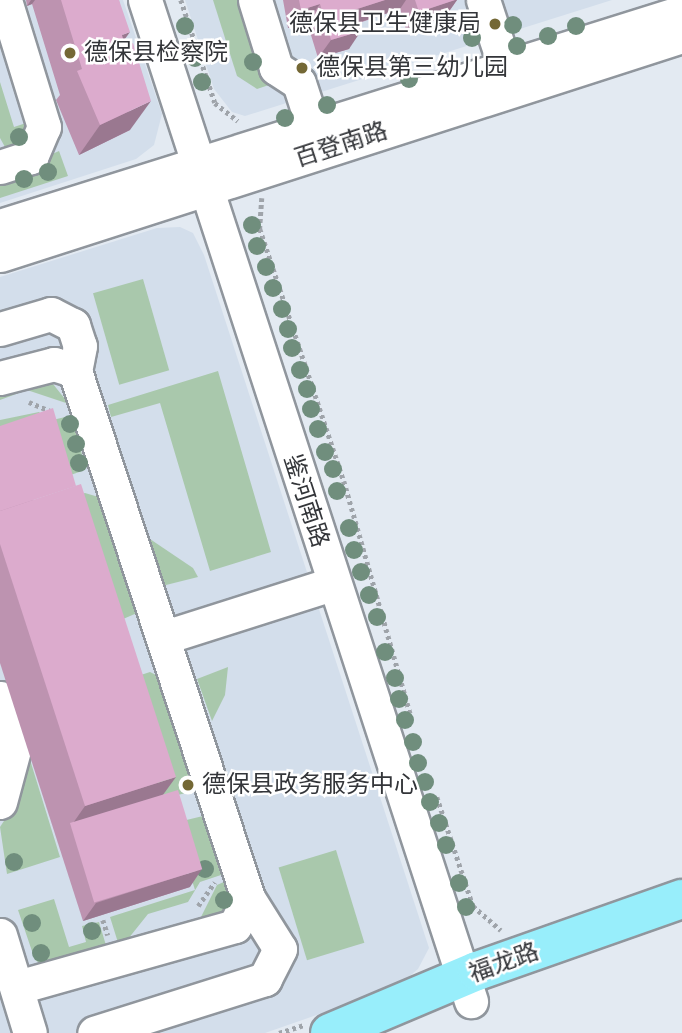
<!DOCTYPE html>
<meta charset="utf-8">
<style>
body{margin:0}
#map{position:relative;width:682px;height:1033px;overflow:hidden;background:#e3eaf2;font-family:"Fira Sans Condensed","Noto Sans SC",sans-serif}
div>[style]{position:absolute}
.built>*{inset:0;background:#d3deeb}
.green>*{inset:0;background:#a9c8ac;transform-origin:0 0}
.path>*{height:4.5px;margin-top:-2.25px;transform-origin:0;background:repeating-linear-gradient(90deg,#9fa4aa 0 3.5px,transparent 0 7px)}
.roads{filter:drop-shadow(2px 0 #90969d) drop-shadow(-2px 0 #90969d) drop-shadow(0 2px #90969d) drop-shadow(0 -2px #90969d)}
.minor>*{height:33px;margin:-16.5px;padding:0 16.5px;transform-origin:16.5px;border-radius:16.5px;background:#fff}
.major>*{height:38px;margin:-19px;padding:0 19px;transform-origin:19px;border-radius:19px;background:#98eefb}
.trees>*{width:18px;height:18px;margin:-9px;border-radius:50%;background:#708e7d}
.wall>*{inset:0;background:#bd93b0}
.shaded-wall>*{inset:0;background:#9a7890}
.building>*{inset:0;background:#dcabcd;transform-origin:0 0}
.dots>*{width:19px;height:19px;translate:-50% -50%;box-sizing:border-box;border:4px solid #fff;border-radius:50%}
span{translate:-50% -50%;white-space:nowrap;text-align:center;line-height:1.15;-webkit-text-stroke:5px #fff;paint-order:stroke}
.poi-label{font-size:24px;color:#333539}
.right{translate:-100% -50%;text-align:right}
.left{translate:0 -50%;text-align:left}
.street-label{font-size:24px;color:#333539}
</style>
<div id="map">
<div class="built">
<i style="clip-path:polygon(0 0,123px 0,162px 114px,154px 145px,136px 159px,0 203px)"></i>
<i style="clip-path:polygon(185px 0,612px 0,245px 116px,232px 112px,214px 89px)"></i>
<i style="clip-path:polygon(180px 227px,193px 233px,204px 255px,429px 948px,418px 969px,397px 987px,265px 1033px,0 1033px,0 277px,157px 228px)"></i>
</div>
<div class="green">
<i style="clip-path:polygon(213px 0,247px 0,275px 83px,257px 89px,237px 76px)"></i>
<i style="clip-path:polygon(0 82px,14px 127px,29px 122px,31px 131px,10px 156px,0 138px)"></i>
<i style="clip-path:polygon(59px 151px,68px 176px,0 198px,0 177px)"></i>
<i style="left:143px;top:279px;width:95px;height:52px;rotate:74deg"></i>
<i style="clip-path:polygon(218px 371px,271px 552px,210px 571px,160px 403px,111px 417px,108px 405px)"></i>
<i style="clip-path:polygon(49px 379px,69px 404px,27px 390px,0 400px,0 392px)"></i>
<i style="clip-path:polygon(39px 412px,48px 421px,74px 415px,85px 470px,59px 479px,0 437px,0 420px)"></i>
<i style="clip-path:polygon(85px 493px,102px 498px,137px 613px,93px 632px,64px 499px)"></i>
<i style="clip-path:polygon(147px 537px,193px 568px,198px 577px,162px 586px)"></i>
<i style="clip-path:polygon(228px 667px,225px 695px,212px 721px,197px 679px)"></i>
<i style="clip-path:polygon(150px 672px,158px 676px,192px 783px,186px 793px,148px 802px,110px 685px)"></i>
<i style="clip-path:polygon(27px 750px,60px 857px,7px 874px,0 827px,21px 795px)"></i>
<i style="clip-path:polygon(203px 816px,224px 874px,200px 882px,188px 902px,148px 914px,120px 949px,110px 917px,195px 890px,174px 823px)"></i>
<i style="left:336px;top:850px;width:97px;height:60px;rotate:73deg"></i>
<i style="clip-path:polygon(226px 881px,231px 902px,225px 915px,200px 919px,217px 885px)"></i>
<i style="clip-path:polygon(54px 899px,69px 947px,86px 942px,82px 926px,99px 922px,108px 952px,43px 965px,35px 960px,18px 910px)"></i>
</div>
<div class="path">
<i style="left:181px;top:0;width:108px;rotate:71.7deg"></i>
<i style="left:215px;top:103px;width:29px;rotate:38deg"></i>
<i style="left:262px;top:198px;width:31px;rotate:94deg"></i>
<i style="left:260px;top:229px;width:266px;rotate:71.6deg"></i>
<i style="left:344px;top:481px;width:244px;rotate:74.1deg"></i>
<i style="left:29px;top:402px;width:26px;rotate:23deg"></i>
<i style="left:437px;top:797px;width:115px;rotate:71.7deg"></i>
<i style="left:473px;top:906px;width:37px;rotate:41deg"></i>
<i style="left:198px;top:906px;width:29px;rotate:-55deg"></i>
<i style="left:103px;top:920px;width:16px;rotate:72deg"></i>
<i style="left:279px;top:1033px;width:25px;rotate:-18deg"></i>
</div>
<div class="roads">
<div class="minor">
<i style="left:145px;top:0;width:1053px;rotate:71.96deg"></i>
<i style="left:255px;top:0;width:71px;rotate:72.8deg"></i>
<i style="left:276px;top:68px;width:27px;rotate:33deg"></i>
<i style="left:299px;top:83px;width:45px;rotate:72deg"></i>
<i style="left:483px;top:0;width:71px;rotate:71.8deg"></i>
<i style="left:0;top:167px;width:33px;rotate:-18deg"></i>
<i style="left:31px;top:157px;width:33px;rotate:-67deg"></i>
<i style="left:44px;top:127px;width:133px;rotate:-107.1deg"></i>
<i style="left:0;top:226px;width:715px;rotate:-17.42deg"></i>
<i style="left:0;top:255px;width:716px;rotate:-17.8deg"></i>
<i style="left:0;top:329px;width:53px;rotate:-16.4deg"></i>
<i style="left:51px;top:314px;width:25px;rotate:27deg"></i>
<i style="left:73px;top:325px;width:22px;rotate:72deg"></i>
<i style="left:80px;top:346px;width:25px;rotate:101deg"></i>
<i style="left:75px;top:371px;width:555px;rotate:71.83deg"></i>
<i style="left:248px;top:898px;width:60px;rotate:57.9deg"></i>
<i style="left:280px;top:949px;width:34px;rotate:117deg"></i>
<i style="left:265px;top:979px;width:179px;rotate:162.5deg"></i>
<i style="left:0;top:378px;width:56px;rotate:-14.5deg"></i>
<i style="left:54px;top:364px;width:22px;rotate:18deg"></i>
<i style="left:165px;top:637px;width:175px;rotate:-17.6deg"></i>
<i style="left:0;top:698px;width:50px;rotate:72.6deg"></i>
<i style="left:15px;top:746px;width:58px;rotate:105deg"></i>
<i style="left:0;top:935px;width:102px;rotate:73deg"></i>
<i style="left:18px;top:987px;width:225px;rotate:-15.7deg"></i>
<i style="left:235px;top:926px;width:31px;rotate:-65deg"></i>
</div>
<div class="major">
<i style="left:330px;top:1033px;width:160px;rotate:-22.9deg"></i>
<i style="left:477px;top:971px;width:217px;rotate:-19.4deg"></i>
</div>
</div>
<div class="trees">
<i style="left:513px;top:25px"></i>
<i style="left:185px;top:26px"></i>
<i style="left:576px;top:26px"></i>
<i style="left:548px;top:36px"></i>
<i style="left:472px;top:38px"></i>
<i style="left:517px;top:46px"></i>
<i style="left:195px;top:58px"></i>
<i style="left:253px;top:62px"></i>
<i style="left:409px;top:79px"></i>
<i style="left:202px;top:82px"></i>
<i style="left:327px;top:105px"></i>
<i style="left:285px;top:118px"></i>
<i style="left:19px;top:137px"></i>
<i style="left:48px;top:172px"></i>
<i style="left:24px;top:179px"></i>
<i style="left:252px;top:225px"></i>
<i style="left:257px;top:246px"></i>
<i style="left:266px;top:267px"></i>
<i style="left:273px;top:288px"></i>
<i style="left:282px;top:309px"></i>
<i style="left:288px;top:329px"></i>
<i style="left:292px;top:348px"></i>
<i style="left:300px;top:370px"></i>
<i style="left:307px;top:389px"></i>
<i style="left:311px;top:409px"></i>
<i style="left:70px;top:424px"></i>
<i style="left:318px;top:429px"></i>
<i style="left:76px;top:444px"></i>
<i style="left:325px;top:452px"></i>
<i style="left:79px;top:463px"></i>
<i style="left:333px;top:469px"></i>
<i style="left:337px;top:491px"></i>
<i style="left:349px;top:528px"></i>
<i style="left:354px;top:550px"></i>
<i style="left:361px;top:572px"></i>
<i style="left:369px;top:595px"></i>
<i style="left:377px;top:617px"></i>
<i style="left:385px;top:652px"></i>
<i style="left:395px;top:678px"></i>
<i style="left:399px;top:699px"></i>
<i style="left:405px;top:720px"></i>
<i style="left:413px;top:742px"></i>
<i style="left:418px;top:763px"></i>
<i style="left:425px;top:782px"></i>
<i style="left:430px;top:802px"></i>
<i style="left:439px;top:823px"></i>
<i style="left:446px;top:845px"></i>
<i style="left:14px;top:862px"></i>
<i style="left:205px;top:869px"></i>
<i style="left:459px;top:883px"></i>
<i style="left:224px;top:900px"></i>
<i style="left:466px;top:907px"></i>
<i style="left:32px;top:923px"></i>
<i style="left:92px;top:931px"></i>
<i style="left:41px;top:953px"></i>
</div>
<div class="wall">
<i style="clip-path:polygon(26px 0,119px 0,124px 41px,130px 130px,79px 155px,56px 100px,60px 95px,32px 4px,27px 6px)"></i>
<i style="clip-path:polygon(283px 0,457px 0,445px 17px,406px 30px,400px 9px,359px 23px,349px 49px,318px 58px,307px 22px,288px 28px)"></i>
<i style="clip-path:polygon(0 426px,163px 795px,190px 887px,83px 921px,0 663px)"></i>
</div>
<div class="shaded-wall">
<i style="clip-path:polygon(31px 0,35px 0,32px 4px,27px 6px)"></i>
<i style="clip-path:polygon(385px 0,406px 0,400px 9px,342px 28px,354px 10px)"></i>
<i style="clip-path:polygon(455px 0,457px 0,445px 17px,406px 30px,419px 12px)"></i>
<i style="clip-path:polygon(320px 4px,307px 22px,288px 28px,301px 10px)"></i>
<i style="clip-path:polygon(361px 31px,349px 49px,318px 58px,331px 40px)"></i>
<i style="clip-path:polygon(130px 32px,109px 61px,122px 35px)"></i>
<i style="clip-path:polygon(151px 101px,130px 130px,79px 155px,100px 125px)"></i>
<i style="clip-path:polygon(176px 777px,149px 814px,71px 826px,85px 806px)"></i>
<i style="clip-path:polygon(202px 869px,190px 887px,83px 921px,96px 903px)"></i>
</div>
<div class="building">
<i style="clip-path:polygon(61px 0,119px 0,130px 32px,122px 35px,125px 46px,133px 43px,151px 101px,100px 125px,77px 71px,82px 69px)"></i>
<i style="clip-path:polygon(299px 0,385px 0,354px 10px,361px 31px,331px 40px,320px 4px,301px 10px)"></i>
<i style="clip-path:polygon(415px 0,455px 0,419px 12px)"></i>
<i style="clip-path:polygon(53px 408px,76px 486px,0 511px,0 426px)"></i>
<i style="clip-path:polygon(81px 484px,176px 777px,85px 806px,0 544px,0 511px)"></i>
<i style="left:178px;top:790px;width:83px;height:113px;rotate:73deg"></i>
</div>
<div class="dots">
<i style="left:495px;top:24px;background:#746835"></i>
<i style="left:70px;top:53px;background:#746835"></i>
<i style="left:302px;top:68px;background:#746835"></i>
<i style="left:188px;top:785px;background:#746835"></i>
</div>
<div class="poi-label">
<span class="right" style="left:481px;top:24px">德保县卫生健康局</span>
<span class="left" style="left:84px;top:53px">德保县检察院</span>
<span class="left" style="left:316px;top:68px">德保县第三幼儿园</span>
<span class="left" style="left:202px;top:785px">德保县政务服务中心</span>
</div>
<div class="street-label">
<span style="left:341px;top:145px;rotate:-18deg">百登南路</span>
<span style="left:306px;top:501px;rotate:72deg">鉴河南路</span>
<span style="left:504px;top:963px;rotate:-20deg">福龙路</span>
</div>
</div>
